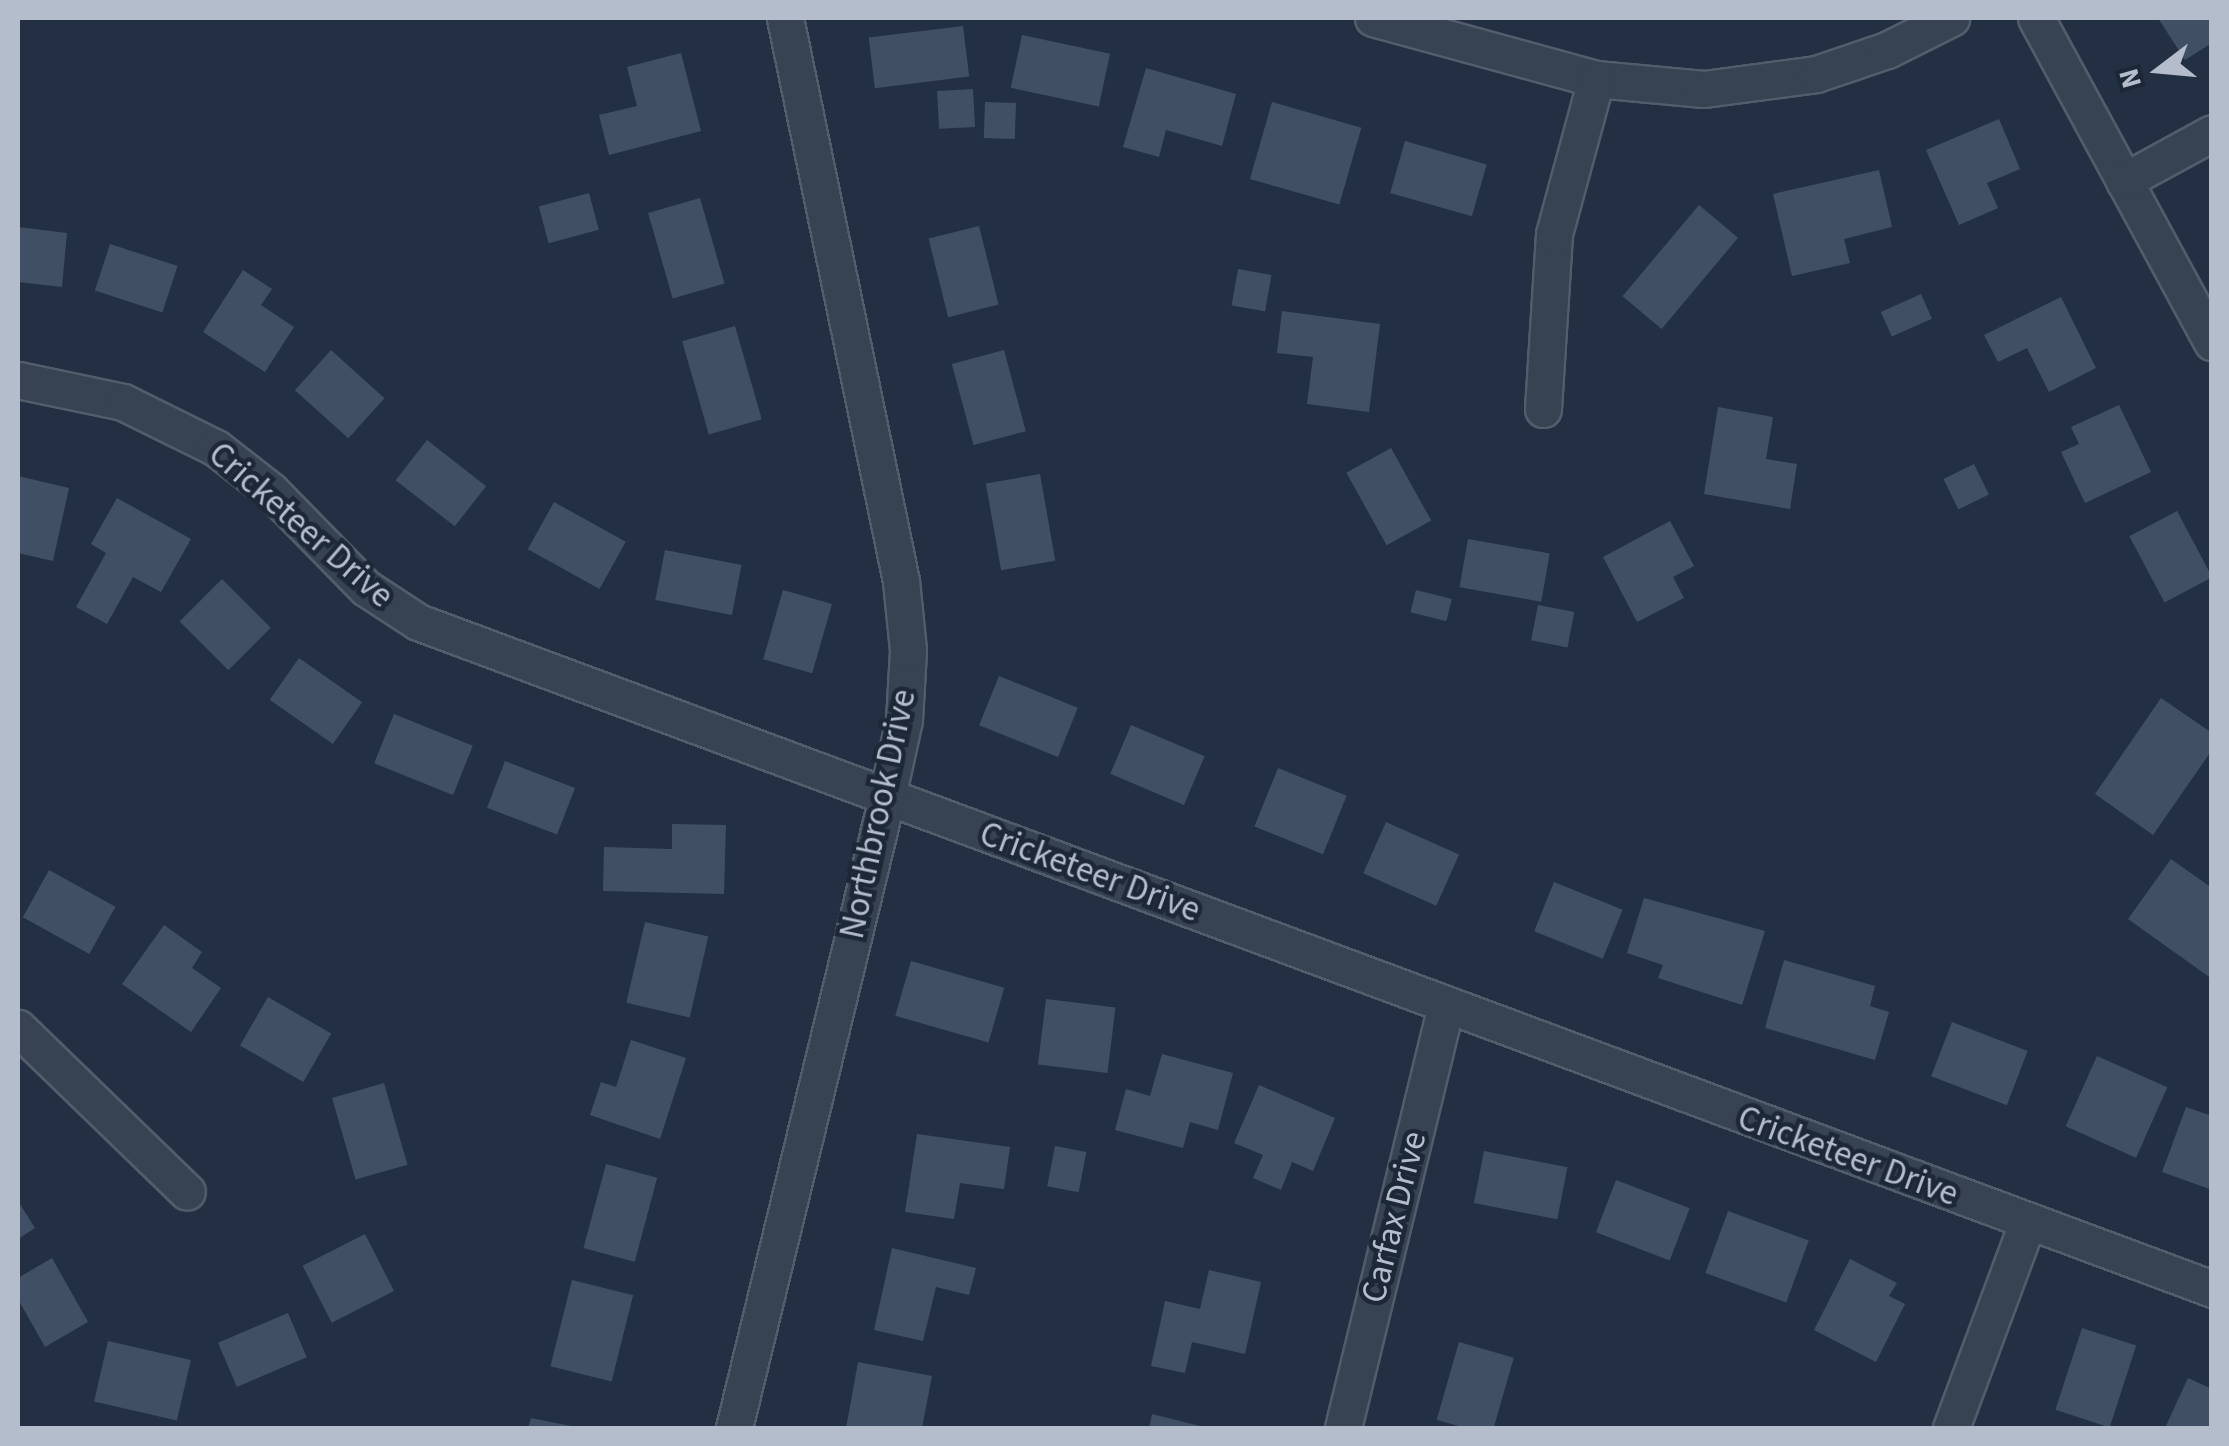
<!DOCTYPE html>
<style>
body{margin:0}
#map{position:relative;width:2229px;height:1446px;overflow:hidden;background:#233043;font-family:"Source Sans 3",sans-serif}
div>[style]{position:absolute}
.building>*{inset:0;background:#414f65;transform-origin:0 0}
.roads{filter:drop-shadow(2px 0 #525d6c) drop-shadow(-2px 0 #525d6c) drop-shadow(0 2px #525d6c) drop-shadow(0 -2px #525d6c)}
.minor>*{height:35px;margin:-17.5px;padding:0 17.5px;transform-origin:17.5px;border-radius:17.5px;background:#374252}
span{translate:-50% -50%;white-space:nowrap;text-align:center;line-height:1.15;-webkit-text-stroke:9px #1c2737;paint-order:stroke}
.street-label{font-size:35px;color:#b4bdcc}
.frame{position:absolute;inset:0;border:20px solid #b4bdcc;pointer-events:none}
.north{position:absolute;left:2109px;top:20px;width:100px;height:100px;-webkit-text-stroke:8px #1c2737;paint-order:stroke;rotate:254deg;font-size:28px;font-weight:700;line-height:40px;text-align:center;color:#b4bdcc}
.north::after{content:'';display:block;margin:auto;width:35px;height:45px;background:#b4bdcc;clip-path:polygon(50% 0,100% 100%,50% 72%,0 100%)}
</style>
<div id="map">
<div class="building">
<i style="clip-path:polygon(2158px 18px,2212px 18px,2212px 43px,2185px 60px)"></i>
<i style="left:963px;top:26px;width:51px;height:95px;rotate:83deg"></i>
<i style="left:1022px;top:35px;width:90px;height:54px;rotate:12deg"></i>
<i style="clip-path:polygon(681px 53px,701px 131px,609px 155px,599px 115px,637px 106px,627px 67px)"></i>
<i style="clip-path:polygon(1146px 68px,1236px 94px,1222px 146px,1166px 130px,1159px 157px,1123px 147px)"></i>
<i style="left:973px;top:89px;width:38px;height:36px;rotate:87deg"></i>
<i style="left:985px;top:102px;width:31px;height:36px;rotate:2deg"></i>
<i style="left:1272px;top:102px;width:93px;height:80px;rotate:16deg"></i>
<i style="clip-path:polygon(1999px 119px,2020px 169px,1987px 183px,1998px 208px,1959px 225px,1926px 150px)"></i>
<i style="left:1405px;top:141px;width:85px;height:54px;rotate:16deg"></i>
<i style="clip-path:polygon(1879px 170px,1892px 227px,1844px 239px,1850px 263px,1792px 276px,1773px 194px)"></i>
<i style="left:589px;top:193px;width:38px;height:52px;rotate:75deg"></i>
<i style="left:700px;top:198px;width:89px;height:54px;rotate:74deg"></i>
<i style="left:1699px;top:205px;width:51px;height:119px;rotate:40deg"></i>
<i style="left:979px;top:226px;width:81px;height:52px;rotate:76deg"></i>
<i style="clip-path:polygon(18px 227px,67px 233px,62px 287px,18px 282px)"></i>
<i style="left:110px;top:244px;width:71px;height:49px;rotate:18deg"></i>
<i style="left:1238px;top:269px;width:34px;height:37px;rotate:10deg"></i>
<i style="clip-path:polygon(243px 270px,272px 289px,261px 305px,294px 327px,265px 372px,203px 332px)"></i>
<i style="left:1921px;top:294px;width:27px;height:44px;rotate:66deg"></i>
<i style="clip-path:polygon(2061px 297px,2096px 368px,2049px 392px,2027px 348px,1998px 362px,1984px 335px)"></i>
<i style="clip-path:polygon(1282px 311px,1380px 324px,1369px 412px,1307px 404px,1313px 357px,1277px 353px)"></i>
<i style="left:735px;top:326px;width:97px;height:55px;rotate:74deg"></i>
<i style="left:331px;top:350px;width:72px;height:54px;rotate:42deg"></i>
<i style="left:1004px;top:350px;width:84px;height:54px;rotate:75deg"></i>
<i style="clip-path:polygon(2119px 405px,2151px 472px,2085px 503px,2061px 452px,2079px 444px,2071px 427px)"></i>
<i style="clip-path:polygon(1718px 407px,1773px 417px,1766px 459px,1797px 464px,1790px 509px,1704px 494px)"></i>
<i style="left:427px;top:440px;width:75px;height:51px;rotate:38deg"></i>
<i style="left:1391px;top:448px;width:83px;height:51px;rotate:61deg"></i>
<i style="left:1974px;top:464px;width:34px;height:34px;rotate:64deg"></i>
<i style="left:1040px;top:474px;width:88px;height:55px;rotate:80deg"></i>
<i style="clip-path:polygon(18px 476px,69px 488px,53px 561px,18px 553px)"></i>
<i style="clip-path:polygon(117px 498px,191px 539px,161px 592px,133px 577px,107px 624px,76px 607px,106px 553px,91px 544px)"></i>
<i style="left:554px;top:502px;width:82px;height:54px;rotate:29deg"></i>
<i style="left:2177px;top:511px;width:75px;height:54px;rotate:62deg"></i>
<i style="clip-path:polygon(1670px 521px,1694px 566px,1673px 577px,1684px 598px,1637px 622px,1603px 557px)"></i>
<i style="left:1468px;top:539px;width:83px;height:49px;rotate:10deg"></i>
<i style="left:665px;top:550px;width:78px;height:51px;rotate:11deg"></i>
<i style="left:222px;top:579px;width:69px;height:60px;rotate:45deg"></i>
<i style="left:783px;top:590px;width:51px;height:72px;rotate:16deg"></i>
<i style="left:1416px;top:590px;width:37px;height:23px;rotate:14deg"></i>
<i style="left:1538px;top:605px;width:37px;height:36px;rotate:11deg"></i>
<i style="left:299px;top:658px;width:77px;height:51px;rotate:35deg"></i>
<i style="left:999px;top:676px;width:85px;height:53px;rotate:22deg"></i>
<i style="clip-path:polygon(2161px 698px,2212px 733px,2212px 750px,2153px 835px,2095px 794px)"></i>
<i style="left:394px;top:714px;width:85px;height:53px;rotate:22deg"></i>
<i style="left:1131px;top:725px;width:80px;height:53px;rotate:23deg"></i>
<i style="left:505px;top:761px;width:75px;height:50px;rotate:21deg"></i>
<i style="left:1278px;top:768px;width:74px;height:63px;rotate:22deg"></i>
<i style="left:1386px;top:822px;width:80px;height:56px;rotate:24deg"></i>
<i style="clip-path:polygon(672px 824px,726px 825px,724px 894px,603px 891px,604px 847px,672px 849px)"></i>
<i style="clip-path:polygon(2171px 859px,2212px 888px,2212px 979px,2128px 919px)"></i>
<i style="left:49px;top:870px;width:76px;height:54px;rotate:29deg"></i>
<i style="left:1554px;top:882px;width:74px;height:53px;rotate:22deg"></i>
<i style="clip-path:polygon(1644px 898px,1765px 931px,1742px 1005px,1658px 978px,1663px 965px,1627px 953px)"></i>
<i style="left:645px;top:922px;width:65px;height:83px;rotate:13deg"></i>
<i style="clip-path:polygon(164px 925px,202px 952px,192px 968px,221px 988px,191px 1032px,122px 984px)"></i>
<i style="clip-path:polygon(1784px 960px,1875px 986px,1870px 1006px,1889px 1012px,1875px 1060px,1765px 1028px)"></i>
<i style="left:911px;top:961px;width:97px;height:57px;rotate:16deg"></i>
<i style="left:268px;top:997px;width:73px;height:56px;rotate:30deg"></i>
<i style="left:1046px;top:999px;width:70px;height:66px;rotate:7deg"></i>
<i style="left:1952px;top:1022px;width:81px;height:58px;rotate:21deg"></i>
<i style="clip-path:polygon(631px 1040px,686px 1058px,660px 1139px,590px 1115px,601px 1082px,616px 1087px)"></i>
<i style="clip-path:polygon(1162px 1054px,1233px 1073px,1218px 1130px,1190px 1122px,1183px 1148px,1115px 1130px,1126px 1089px,1150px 1096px)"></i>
<i style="left:2097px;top:1056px;width:77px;height:77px;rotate:24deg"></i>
<i style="left:384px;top:1083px;width:85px;height:54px;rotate:74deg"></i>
<i style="clip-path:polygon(1259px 1085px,1335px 1118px,1313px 1171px,1292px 1162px,1281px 1190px,1253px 1178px,1263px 1155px,1234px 1143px)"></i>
<i style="clip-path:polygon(2186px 1107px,2212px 1116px,2212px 1190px,2162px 1172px)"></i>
<i style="clip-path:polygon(917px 1134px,1010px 1147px,1004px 1189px,960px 1183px,954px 1219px,905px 1212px)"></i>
<i style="left:1055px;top:1146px;width:32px;height:41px;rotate:11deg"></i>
<i style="left:1484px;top:1151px;width:85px;height:53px;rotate:11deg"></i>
<i style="left:606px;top:1164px;width:53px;height:87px;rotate:15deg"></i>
<i style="left:1616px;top:1180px;width:79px;height:56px;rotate:21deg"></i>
<i style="clip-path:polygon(18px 1201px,35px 1228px,18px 1239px)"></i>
<i style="left:1728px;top:1211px;width:86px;height:66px;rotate:20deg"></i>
<i style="left:365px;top:1234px;width:64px;height:70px;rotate:63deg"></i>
<i style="clip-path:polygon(892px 1248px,976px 1268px,969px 1295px,936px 1287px,923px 1341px,874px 1330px)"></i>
<i style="clip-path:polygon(52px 1258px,88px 1322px,45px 1347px,18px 1299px,18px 1278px)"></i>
<i style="clip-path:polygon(1850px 1259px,1897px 1283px,1889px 1296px,1905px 1304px,1876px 1362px,1814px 1330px)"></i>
<i style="clip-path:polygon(1209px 1270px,1261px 1282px,1245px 1354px,1192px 1342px,1185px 1373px,1151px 1366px,1165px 1301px,1200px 1309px)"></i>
<i style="left:572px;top:1280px;width:63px;height:89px;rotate:14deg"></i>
<i style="left:288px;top:1313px;width:48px;height:76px;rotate:67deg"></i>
<i style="left:2082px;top:1328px;width:57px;height:86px;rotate:18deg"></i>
<i style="left:108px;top:1341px;width:85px;height:62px;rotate:13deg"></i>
<i style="left:1459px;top:1342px;width:57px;height:81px;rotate:16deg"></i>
<i style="clip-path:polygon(858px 1362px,932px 1376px,922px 1428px,846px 1428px)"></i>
<i style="clip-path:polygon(2188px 1378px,2212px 1389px,2212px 1428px,2165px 1428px)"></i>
<i style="clip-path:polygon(1152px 1414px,1204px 1427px,1204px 1428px,1149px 1428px)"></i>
<i style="clip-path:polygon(531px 1418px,576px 1427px,576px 1428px,528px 1428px)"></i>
</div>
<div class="roads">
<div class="minor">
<i style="left:1373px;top:18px;width:231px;rotate:15.3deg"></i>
<i style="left:1596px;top:79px;width:108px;rotate:5.3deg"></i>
<i style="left:1704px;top:89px;width:113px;rotate:-7.6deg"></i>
<i style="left:1816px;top:74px;width:75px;rotate:-18.7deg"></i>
<i style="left:1887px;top:50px;width:72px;rotate:-26.6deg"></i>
<i style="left:2036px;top:18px;width:369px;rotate:61.5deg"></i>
<i style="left:2124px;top:181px;width:100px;rotate:-28.6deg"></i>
<i style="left:18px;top:380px;width:107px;rotate:11.8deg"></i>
<i style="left:123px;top:402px;width:104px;rotate:26.3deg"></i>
<i style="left:216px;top:448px;width:70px;rotate:38deg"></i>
<i style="left:271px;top:491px;width:136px;rotate:45.6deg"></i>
<i style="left:366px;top:588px;width:62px;rotate:33.2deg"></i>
<i style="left:418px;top:622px;width:1914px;rotate:20.39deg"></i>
<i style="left:1543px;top:409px;width:175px;rotate:-86.4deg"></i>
<i style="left:1554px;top:234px;width:161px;rotate:-74.8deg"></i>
<i style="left:18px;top:1028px;width:235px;rotate:44.1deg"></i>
<i style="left:734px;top:1428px;width:649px;rotate:-76.37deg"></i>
<i style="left:887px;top:797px;width:79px;rotate:-77.6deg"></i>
<i style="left:904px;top:720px;width:70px;rotate:-86.7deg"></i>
<i style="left:908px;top:650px;width:69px;rotate:-95.8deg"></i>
<i style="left:901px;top:581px;width:575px;rotate:-101.64deg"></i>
<i style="left:1343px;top:1428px;width:435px;rotate:-76.3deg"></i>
<i style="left:1951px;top:1428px;width:221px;rotate:-69.6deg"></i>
</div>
</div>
<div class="street-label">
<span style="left:301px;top:525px;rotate:41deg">Cricketeer Drive</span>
<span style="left:878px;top:814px;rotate:-78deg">Northbrook Drive</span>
<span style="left:1090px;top:872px;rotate:20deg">Cricketeer Drive</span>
<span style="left:1848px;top:1156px;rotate:20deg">Cricketeer Drive</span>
<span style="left:1394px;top:1217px;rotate:-76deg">Carfax Drive</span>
</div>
<div class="frame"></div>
<div class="north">N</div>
</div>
